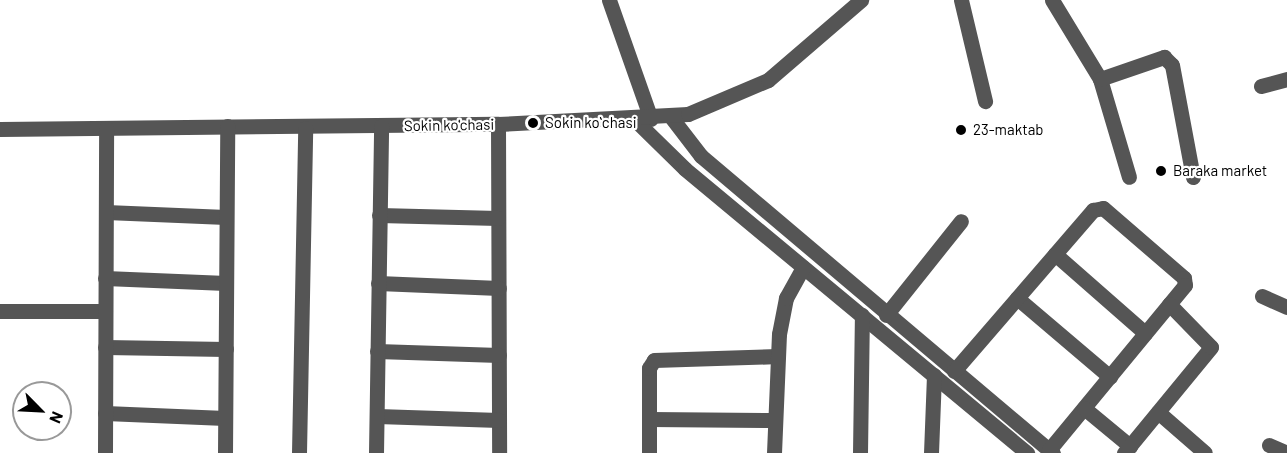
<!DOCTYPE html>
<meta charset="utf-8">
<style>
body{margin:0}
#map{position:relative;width:1287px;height:453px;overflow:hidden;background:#fff;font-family:Barlow,sans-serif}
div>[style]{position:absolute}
.minor>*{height:15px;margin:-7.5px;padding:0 7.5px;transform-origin:7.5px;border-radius:7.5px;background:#555}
.dots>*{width:16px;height:16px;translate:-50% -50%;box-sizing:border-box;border:3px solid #fff;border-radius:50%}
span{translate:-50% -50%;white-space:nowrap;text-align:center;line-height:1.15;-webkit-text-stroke:4.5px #fff;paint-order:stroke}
.poi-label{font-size:15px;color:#000}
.left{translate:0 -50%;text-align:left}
.street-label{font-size:15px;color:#000}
.north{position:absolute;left:12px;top:381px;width:60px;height:60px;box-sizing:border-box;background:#fff;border:2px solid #999;border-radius:50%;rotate:114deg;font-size:16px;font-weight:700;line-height:24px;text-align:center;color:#000}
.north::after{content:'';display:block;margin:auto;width:21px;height:27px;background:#000;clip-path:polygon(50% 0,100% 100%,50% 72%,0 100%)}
</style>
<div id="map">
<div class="minor">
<i style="left:609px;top:0;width:126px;rotate:70.6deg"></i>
<i style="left:961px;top:0;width:104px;rotate:76.6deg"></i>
<i style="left:1052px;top:0;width:92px;rotate:58.7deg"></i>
<i style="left:1100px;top:79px;width:102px;rotate:73.5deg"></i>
<i style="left:1100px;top:79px;width:68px;rotate:-19deg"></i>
<i style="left:1164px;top:57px;width:11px;rotate:45deg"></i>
<i style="left:1172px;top:65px;width:114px;rotate:79.4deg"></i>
<i style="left:1261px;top:86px;width:27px;rotate:-15deg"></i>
<i style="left:671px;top:117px;width:49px;rotate:52.4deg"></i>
<i style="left:701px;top:156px;width:461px;rotate:40.2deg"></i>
<i style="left:634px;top:119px;width:71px;rotate:44.4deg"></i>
<i style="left:685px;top:169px;width:445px;rotate:39.7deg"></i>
<i style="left:498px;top:124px;width:329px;rotate:89.8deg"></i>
<i style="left:0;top:129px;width:498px;rotate:-0.6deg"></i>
<i style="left:498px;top:124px;width:190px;rotate:-3deg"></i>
<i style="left:688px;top:114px;width:87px;rotate:-23deg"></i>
<i style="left:768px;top:80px;width:123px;rotate:-40.7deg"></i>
<i style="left:106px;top:212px;width:120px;rotate:2.4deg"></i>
<i style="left:379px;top:215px;width:119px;rotate:1.4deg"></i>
<i style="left:1055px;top:254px;width:120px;rotate:41.3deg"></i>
<i style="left:105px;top:278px;width:121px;rotate:2.4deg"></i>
<i style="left:378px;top:283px;width:121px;rotate:2.4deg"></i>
<i style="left:1262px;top:296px;width:27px;rotate:24deg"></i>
<i style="left:1017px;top:298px;width:122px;rotate:40.3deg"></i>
<i style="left:0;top:311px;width:105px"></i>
<i style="left:886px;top:315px;width:120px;rotate:-51.4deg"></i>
<i style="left:105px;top:347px;width:121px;rotate:0.9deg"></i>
<i style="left:377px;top:351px;width:122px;rotate:1.9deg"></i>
<i style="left:954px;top:371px;width:213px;rotate:-49.2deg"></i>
<i style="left:1093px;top:210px;width:10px;rotate:-11deg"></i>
<i style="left:1103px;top:208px;width:107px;rotate:40.8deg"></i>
<i style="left:1184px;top:278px;width:7px;rotate:82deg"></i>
<i style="left:1185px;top:285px;width:214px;rotate:129.5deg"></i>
<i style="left:1084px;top:408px;width:60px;rotate:39.6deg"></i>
<i style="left:1158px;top:412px;width:62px;rotate:41.1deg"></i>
<i style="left:105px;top:413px;width:120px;rotate:2.4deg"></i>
<i style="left:377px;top:416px;width:122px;rotate:1.9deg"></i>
<i style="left:649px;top:419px;width:126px;rotate:0.5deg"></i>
<i style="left:1269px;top:445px;width:20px;rotate:24deg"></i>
<i style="left:105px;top:453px;width:325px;rotate:-89.8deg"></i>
<i style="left:225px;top:453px;width:327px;rotate:-89.6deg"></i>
<i style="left:299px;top:453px;width:325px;rotate:-88.9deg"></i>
<i style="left:376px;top:453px;width:327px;rotate:-89.1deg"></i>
<i style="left:649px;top:453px;width:85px;rotate:-90deg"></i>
<i style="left:649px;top:368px;width:9px;rotate:-58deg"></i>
<i style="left:654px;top:360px;width:124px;rotate:-1.8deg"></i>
<i style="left:774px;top:453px;width:119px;rotate:-87.6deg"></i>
<i style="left:779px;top:334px;width:37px;rotate:-79deg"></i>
<i style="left:786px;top:298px;width:35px;rotate:-61deg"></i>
<i style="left:860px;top:453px;width:138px;rotate:-89.2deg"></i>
<i style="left:931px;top:453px;width:78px;rotate:-87.8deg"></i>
<i style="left:1124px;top:453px;width:137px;rotate:-50.6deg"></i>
<i style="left:1211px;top:347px;width:60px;rotate:-134.3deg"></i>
</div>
<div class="dots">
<i style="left:533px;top:123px;background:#000"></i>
<i style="left:961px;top:130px;background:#000"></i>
<i style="left:1161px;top:171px;background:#000"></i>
</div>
<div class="poi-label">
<span class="left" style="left:545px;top:123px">Sokin koʻchasi</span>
<span class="left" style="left:973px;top:130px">23-maktab</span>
<span class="left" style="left:1173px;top:171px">Baraka market</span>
</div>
<div class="street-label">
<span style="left:449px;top:125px;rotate:-1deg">Sokin ko'chasi</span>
</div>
<div class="north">N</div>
</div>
